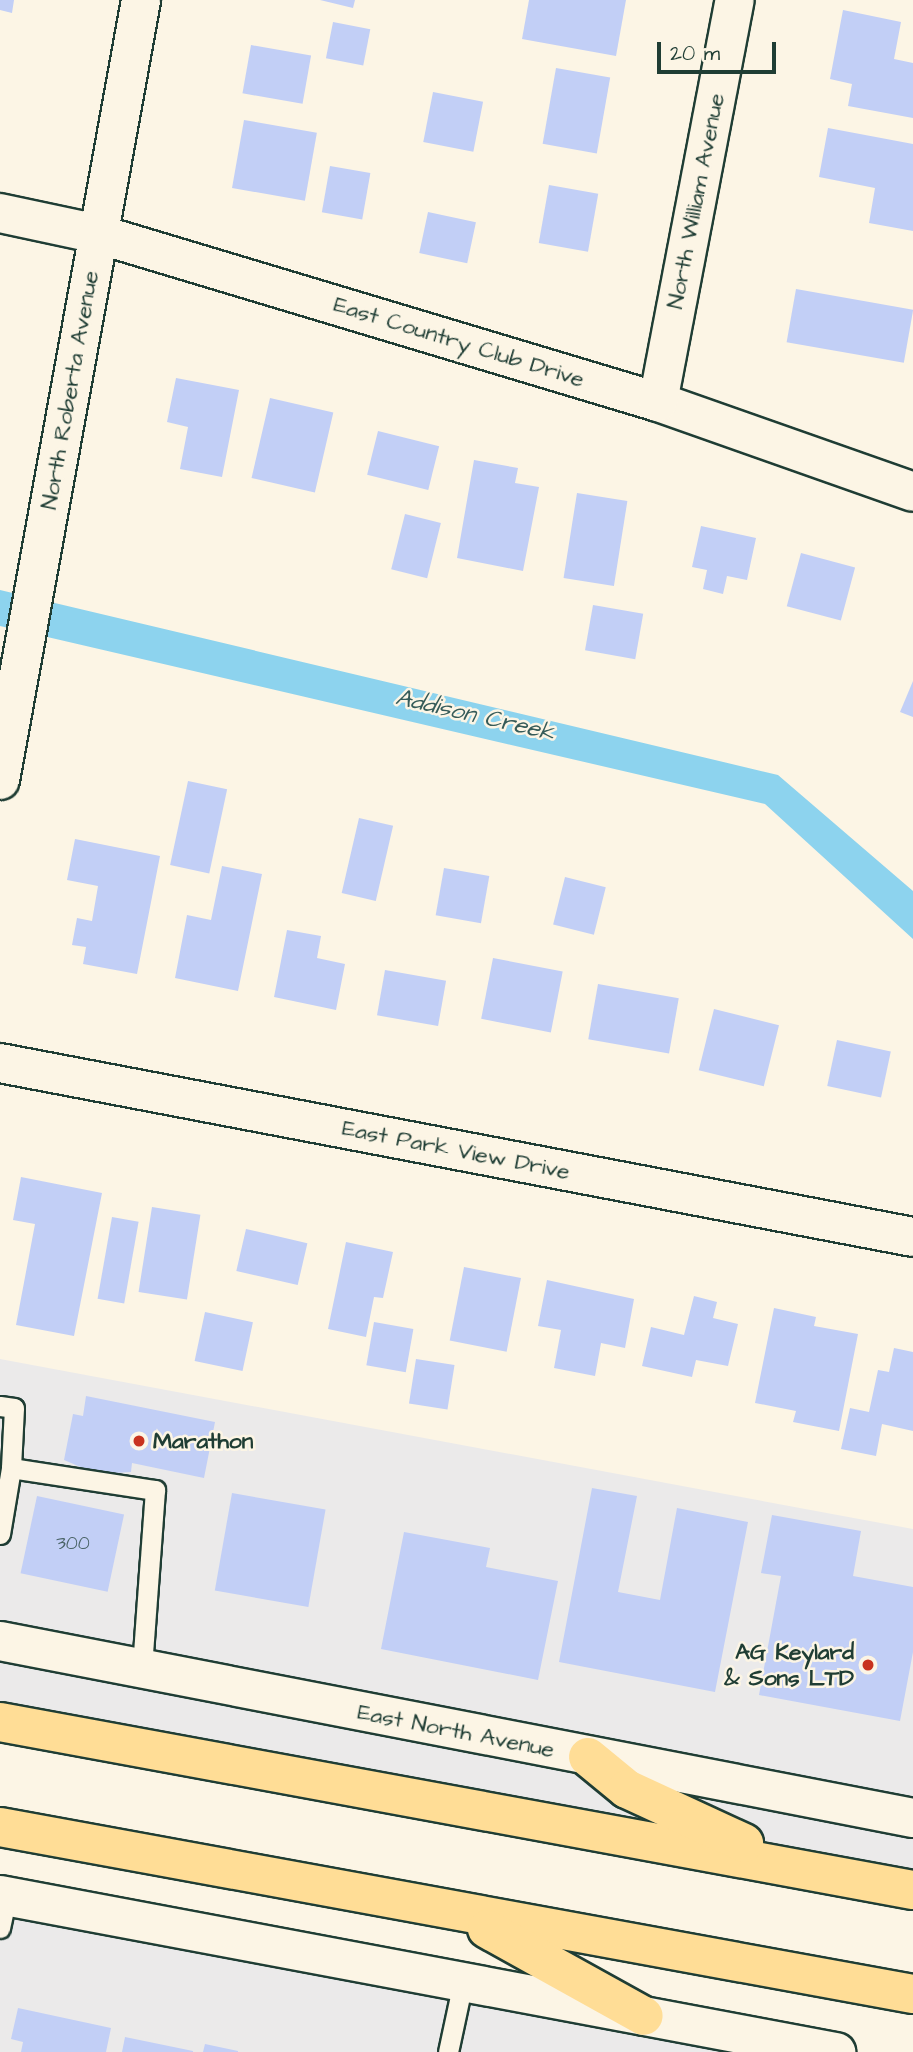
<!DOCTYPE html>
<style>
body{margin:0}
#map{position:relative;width:913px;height:2052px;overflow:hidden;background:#fcf5e5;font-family:"Architects Daughter",sans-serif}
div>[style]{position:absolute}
.built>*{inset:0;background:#ebeaea}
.water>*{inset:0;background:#8dd3ee}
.building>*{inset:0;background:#c2cff6;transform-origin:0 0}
.roads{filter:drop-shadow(2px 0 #1f3d34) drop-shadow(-2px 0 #1f3d34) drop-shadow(0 2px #1f3d34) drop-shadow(0 -2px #1f3d34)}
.service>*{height:19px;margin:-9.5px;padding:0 9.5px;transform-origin:9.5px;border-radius:9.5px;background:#fcf5e5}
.minor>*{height:38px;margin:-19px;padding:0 19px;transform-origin:19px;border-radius:19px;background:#fcf5e5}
.primary>*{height:38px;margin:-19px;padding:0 19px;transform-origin:19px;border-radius:19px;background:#ffdd96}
.dots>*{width:19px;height:19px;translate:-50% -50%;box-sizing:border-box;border:4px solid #fcf5e5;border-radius:50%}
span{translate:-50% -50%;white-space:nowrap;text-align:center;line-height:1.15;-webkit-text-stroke:5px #fcf5e5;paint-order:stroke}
.number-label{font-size:19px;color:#486264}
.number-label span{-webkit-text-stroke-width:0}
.street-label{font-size:23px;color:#1f3d34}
.poi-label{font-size:23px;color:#1f3d34;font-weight:700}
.left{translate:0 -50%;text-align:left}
.right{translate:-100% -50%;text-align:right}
.water-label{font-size:24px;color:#355b59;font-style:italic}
.scale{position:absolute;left:657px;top:42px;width:119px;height:32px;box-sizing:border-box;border:4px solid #1f3d34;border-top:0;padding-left:9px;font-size:21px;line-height:24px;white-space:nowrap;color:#1f3d34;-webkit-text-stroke:5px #fcf5e5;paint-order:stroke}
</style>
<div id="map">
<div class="built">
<i style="clip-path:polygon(0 1359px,913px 1529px,913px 1888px,0 1722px)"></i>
<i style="clip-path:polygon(0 1895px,836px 2052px,0 2052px)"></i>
</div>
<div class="water">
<i style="clip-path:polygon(0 590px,778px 775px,913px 891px,913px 939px,765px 804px,0 626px)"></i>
</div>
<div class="building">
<i style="clip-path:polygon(0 0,14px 0,12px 13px,0 10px)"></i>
<i style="clip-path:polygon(320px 0,355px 0,353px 8px)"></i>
<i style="clip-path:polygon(529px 0,626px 0,616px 56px,522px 39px)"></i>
<i style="clip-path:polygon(843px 10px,901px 22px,894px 59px,913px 63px,913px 118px,848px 106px,852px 84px,830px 79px)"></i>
<i style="left:333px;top:22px;width:38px;height:37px;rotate:11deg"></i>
<i style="left:251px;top:45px;width:61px;height:49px;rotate:10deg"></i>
<i style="left:556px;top:68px;width:55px;height:77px;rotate:10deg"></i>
<i style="left:433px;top:92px;width:51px;height:51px;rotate:11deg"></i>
<i style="left:244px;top:120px;width:74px;height:69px;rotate:10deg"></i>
<i style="clip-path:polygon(828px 128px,913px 144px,913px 231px,869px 223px,875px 188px,819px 177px)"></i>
<i style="left:330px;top:166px;width:41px;height:47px;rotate:10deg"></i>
<i style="left:549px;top:185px;width:50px;height:59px;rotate:10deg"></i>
<i style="left:428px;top:212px;width:49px;height:42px;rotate:12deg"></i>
<i style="left:796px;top:289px;width:119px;height:54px;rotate:10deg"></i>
<i style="clip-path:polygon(176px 378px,239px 390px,222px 477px,180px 469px,188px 427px,167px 422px)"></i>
<i style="left:270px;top:398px;width:65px;height:82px;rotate:13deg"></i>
<i style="left:378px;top:431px;width:63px;height:45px;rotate:14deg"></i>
<i style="clip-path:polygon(474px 460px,518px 468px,515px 483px,539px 487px,523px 571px,457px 558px)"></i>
<i style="left:577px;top:493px;width:51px;height:86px;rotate:9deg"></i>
<i style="left:405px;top:514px;width:37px;height:57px;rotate:14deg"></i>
<i style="clip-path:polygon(701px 526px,756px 538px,747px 580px,727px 576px,723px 594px,703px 589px,707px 570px,692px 567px)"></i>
<i style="left:801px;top:553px;width:56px;height:55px;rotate:15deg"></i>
<i style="left:593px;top:605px;width:51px;height:46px;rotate:10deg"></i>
<i style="clip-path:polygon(913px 681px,913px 717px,900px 712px)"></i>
<i style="left:188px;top:781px;width:40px;height:86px;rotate:12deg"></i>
<i style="left:359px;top:818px;width:35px;height:77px;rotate:13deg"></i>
<i style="clip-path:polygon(75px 839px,160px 856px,137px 974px,83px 964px,86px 947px,72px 945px,77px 918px,92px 921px,98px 886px,67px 880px)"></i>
<i style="clip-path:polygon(222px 866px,262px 874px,238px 991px,175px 978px,187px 915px,211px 920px)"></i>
<i style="left:444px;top:868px;width:46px;height:48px;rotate:10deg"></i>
<i style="left:565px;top:877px;width:42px;height:49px;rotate:14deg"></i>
<i style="clip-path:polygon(287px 930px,321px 936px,317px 958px,345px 964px,336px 1010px,274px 997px)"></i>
<i style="left:493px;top:958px;width:71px;height:62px;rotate:11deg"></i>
<i style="left:385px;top:970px;width:62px;height:46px;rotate:10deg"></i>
<i style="left:598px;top:984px;width:82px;height:56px;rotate:10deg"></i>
<i style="left:714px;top:1009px;width:67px;height:63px;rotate:14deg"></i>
<i style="left:837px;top:1040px;width:55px;height:47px;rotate:12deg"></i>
<i style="clip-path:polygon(21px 1177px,102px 1193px,74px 1336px,16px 1325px,35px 1224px,13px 1220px)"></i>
<i style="left:152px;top:1207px;width:49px;height:86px;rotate:9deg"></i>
<i style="left:112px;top:1217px;width:27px;height:83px;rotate:10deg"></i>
<i style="left:246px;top:1229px;width:63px;height:43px;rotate:13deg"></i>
<i style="clip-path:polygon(346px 1242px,393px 1252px,383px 1298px,374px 1297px,366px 1337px,328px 1329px)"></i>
<i style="left:464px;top:1267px;width:58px;height:75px;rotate:11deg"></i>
<i style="clip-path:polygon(547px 1280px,634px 1299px,625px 1348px,601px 1343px,595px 1376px,554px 1368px,561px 1330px,538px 1326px)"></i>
<i style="clip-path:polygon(694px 1296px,717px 1302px,713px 1318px,738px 1324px,728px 1366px,696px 1360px,692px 1377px,642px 1366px,651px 1327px,684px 1335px)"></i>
<i style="clip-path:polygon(774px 1308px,816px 1317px,814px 1326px,858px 1334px,839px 1431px,793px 1422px,796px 1411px,755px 1403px)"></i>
<i style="left:205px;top:1312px;width:49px;height:50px;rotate:12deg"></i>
<i style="left:374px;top:1322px;width:40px;height:44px;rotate:10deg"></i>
<i style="clip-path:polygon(894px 1348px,913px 1352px,913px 1431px,882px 1424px,876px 1456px,841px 1449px,850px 1408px,869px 1412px,878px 1370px,889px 1372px)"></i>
<i style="left:416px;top:1359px;width:39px;height:45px;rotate:9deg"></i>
<i style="clip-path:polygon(86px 1396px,215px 1422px,204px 1478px,132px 1463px,131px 1472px,97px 1474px,64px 1460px,73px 1414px,83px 1416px)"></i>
<i style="clip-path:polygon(592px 1488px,637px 1496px,618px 1592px,660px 1600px,677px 1508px,748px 1522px,715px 1692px,559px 1662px)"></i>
<i style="left:232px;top:1493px;width:95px;height:99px;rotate:10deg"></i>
<i style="left:37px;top:1496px;width:89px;height:79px;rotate:12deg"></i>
<i style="clip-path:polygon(772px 1515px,861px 1531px,853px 1576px,913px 1587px,913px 1652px,900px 1721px,759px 1695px,781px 1576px,761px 1573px)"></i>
<i style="clip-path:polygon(404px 1532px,490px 1548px,486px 1567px,558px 1581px,538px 1680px,381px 1649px)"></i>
<i style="clip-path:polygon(18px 2008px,111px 2028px,106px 2052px,21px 2052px,23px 2042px,11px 2039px)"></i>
<i style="clip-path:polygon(125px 2037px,193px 2051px,193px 2052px,122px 2052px)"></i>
<i style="clip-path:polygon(205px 2044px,238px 2051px,238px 2052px,203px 2052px)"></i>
</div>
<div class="roads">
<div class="service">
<i style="left:0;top:1406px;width:14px;rotate:8deg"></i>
<i style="left:14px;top:1408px;width:60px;rotate:92.9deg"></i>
<i style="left:11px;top:1468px;width:146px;rotate:8.7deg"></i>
<i style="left:155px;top:1490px;width:179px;rotate:94.2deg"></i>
<i style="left:0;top:1534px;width:67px;rotate:-80.5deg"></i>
<i style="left:0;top:1928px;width:33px;rotate:-78deg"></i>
<i style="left:448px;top:2052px;width:72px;rotate:-77.9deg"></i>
</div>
<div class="minor">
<i style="left:0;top:213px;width:100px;rotate:12.1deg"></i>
<i style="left:98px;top:234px;width:585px;rotate:16.7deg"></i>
<i style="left:658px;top:402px;width:270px;rotate:19.4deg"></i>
<i style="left:658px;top:402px;width:409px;rotate:-79.2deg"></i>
<i style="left:0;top:780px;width:793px;rotate:-79.75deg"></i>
<i style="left:0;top:1063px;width:929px;rotate:10.79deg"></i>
<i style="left:0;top:1641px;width:930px;rotate:10.97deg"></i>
<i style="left:0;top:1895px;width:851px;rotate:10.64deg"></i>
</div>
<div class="primary">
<i style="left:0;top:1722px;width:928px;rotate:10.43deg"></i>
<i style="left:588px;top:1757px;width:50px;rotate:39.4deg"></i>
<i style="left:627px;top:1789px;width:129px;rotate:24.8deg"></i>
<i style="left:0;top:1827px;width:928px;rotate:10.37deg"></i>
<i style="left:487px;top:1929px;width:179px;rotate:29deg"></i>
</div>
</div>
<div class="dots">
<i style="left:139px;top:1441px;background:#c8321e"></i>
<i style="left:868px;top:1665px;background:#c8321e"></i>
</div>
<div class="number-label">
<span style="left:73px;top:1544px">300</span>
</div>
<div class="street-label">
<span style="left:696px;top:201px;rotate:-79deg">North William Avenue</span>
<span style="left:459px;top:342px;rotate:17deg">East Country Club Drive</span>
<span style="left:70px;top:390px;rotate:-80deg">North Roberta Avenue</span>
<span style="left:456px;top:1150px;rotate:11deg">East Park View Drive</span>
<span style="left:456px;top:1731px;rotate:11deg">East North Avenue</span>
</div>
<div class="poi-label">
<span class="left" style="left:153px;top:1441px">Marathon</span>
<span class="right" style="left:854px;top:1665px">AG Keylard<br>&amp; Sons LTD</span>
</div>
<div class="water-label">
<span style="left:475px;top:716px;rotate:13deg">Addison Creek</span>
</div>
<div class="scale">20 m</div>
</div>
